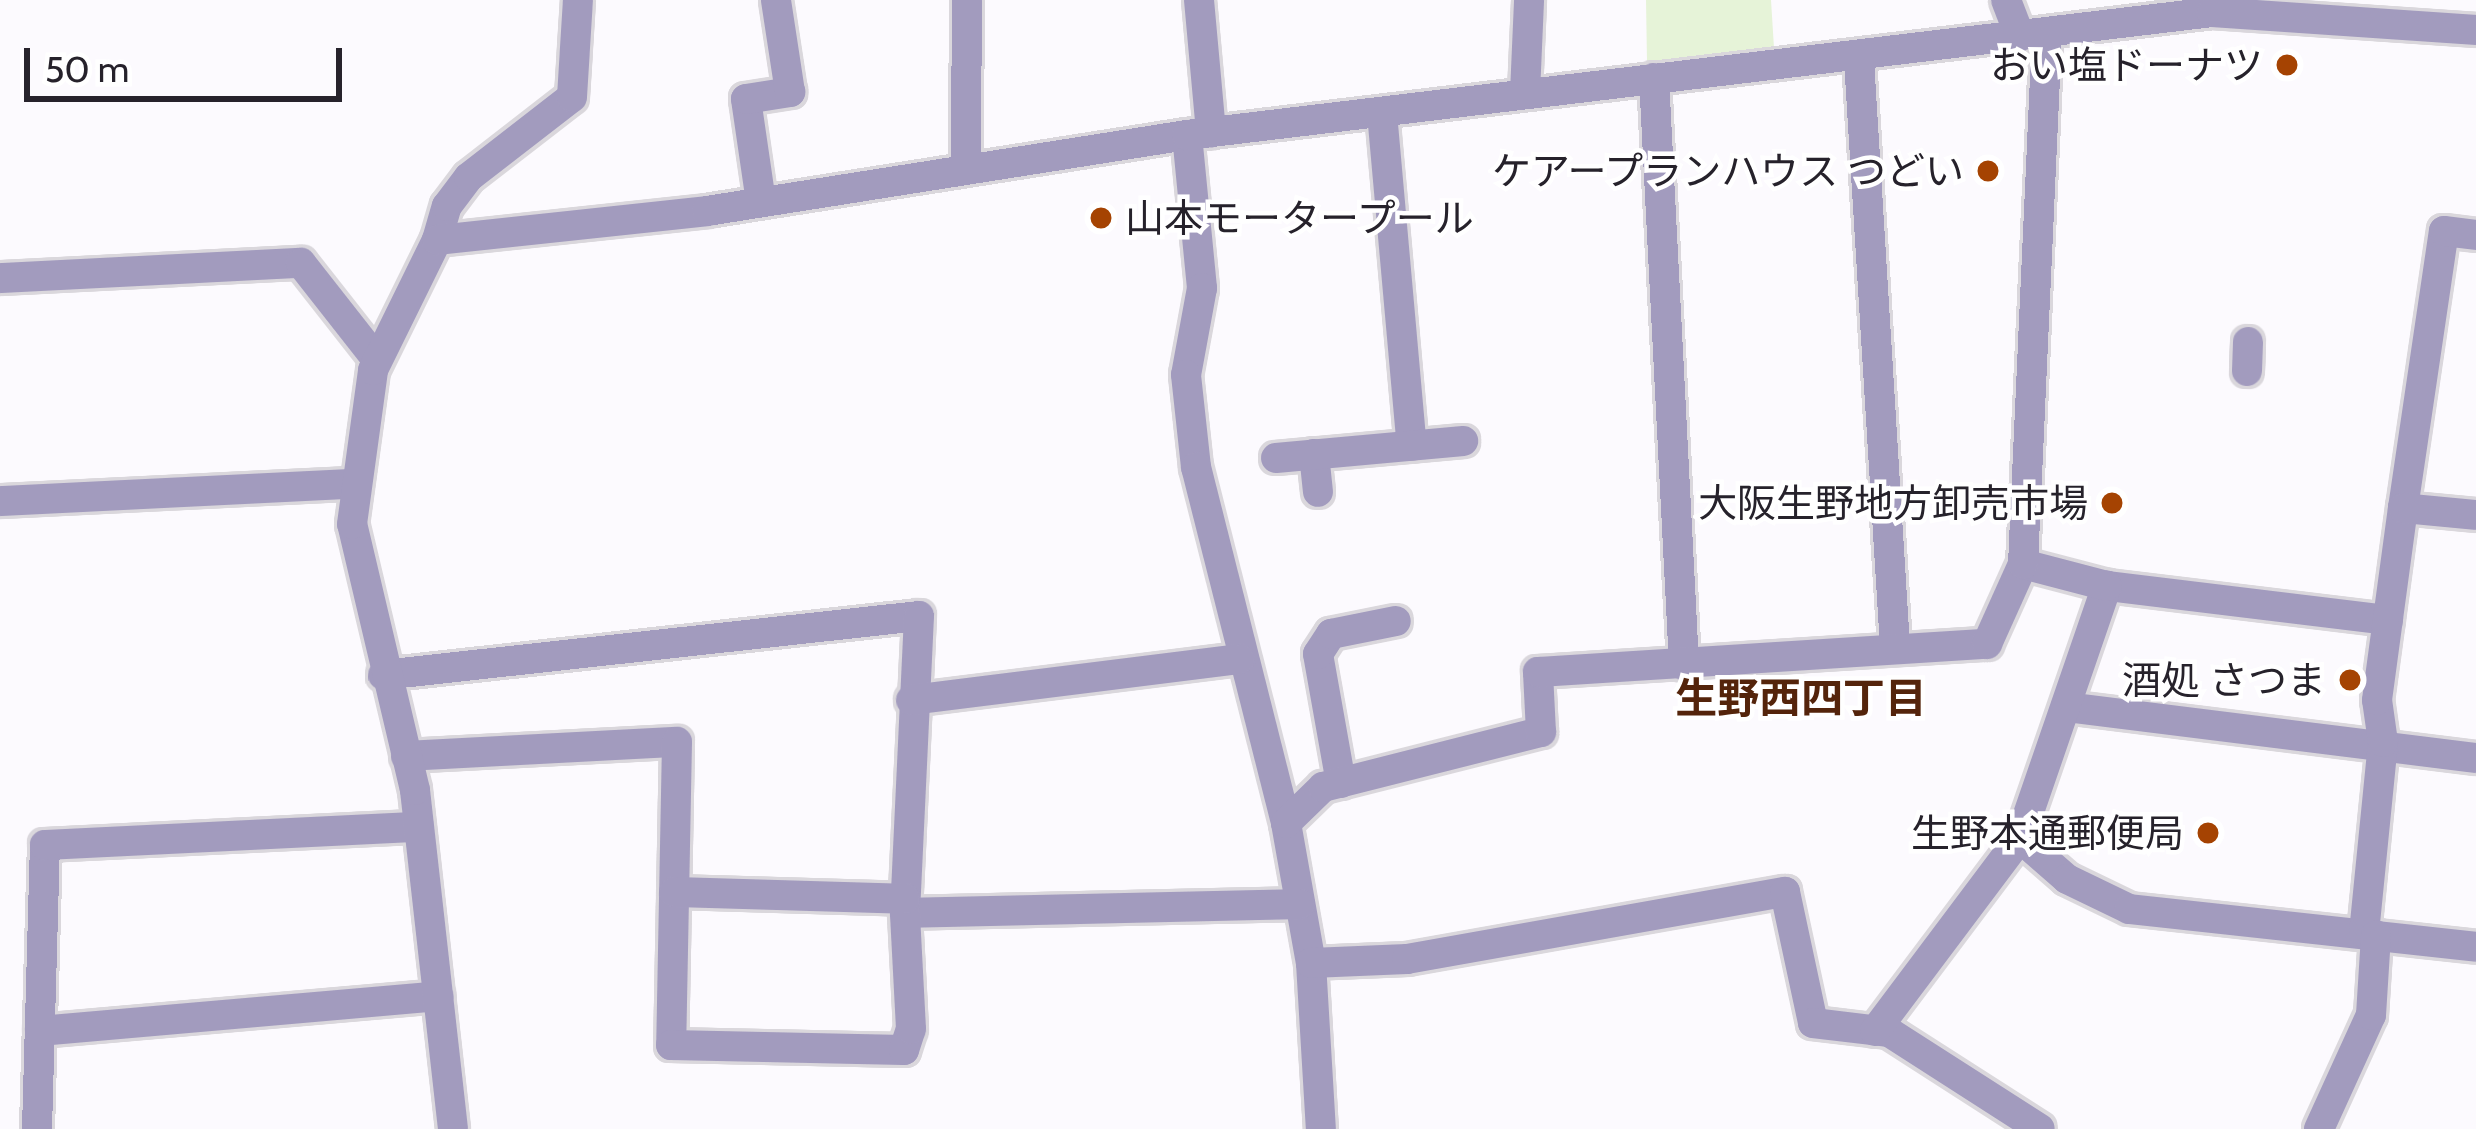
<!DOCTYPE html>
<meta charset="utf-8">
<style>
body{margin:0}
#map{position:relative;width:2476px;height:1129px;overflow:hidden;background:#fcfafe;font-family:Cabin,"Noto Sans JP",sans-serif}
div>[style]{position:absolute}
.green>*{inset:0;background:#e6f3d8}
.roads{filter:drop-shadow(3px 0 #dad7dc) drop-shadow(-3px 0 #dad7dc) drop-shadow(0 3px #dad7dc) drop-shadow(0 -3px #dad7dc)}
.minor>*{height:30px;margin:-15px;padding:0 15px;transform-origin:15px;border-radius:15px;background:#a29bbe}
.dots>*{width:33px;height:33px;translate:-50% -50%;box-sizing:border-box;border:6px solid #fff;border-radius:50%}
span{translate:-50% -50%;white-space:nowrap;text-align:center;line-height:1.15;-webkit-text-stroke:9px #fff;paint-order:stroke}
.poi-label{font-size:39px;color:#26222b}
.right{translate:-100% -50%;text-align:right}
.left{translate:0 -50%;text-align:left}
.neighbourhood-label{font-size:42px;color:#54240b;font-weight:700}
.scale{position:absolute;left:24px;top:48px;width:318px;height:54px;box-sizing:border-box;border:6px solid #26222b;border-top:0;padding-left:15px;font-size:36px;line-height:42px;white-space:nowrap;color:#26222b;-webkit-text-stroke:9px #fff;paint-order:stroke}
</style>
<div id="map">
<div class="green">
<i style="clip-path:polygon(1646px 0,1771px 0,1774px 48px,1647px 62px)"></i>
</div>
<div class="roads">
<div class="minor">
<i style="left:1199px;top:0;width:133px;rotate:84.8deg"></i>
<i style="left:2006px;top:0;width:39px;rotate:69deg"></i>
<i style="left:1859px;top:60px;width:588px;rotate:86.49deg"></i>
<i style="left:1654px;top:78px;width:588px;rotate:87.07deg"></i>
<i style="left:1525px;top:93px;width:93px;rotate:-87.5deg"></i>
<i style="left:1382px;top:113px;width:334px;rotate:84.9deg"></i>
<i style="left:1187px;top:135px;width:154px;rotate:84.4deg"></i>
<i style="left:1202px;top:288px;width:88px;rotate:100.4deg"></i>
<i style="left:1186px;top:375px;width:93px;rotate:83.8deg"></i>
<i style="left:1196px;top:467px;width:367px;rotate:75.8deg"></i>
<i style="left:1286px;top:823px;width:142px;rotate:79.9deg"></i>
<i style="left:1311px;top:963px;width:166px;rotate:86.6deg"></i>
<i style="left:966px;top:166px;width:166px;rotate:-89.7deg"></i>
<i style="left:761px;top:202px;width:104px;rotate:-98.3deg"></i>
<i style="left:746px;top:99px;width:45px;rotate:-9deg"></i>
<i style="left:790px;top:92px;width:93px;rotate:-98.7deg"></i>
<i style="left:437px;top:240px;width:35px;rotate:-74deg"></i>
<i style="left:447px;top:206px;width:36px;rotate:-53deg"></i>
<i style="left:469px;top:177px;width:130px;rotate:-37.8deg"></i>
<i style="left:572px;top:97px;width:97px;rotate:-86.5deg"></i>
<i style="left:0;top:278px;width:301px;rotate:-2.9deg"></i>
<i style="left:301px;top:263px;width:123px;rotate:51.9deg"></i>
<i style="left:2247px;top:371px;width:29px;rotate:-88deg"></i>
<i style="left:1314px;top:454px;width:38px;rotate:84deg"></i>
<i style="left:1276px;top:458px;width:188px;rotate:-5.2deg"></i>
<i style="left:0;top:501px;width:351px;rotate:-2.8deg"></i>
<i style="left:2403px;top:508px;width:280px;rotate:-81.6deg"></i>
<i style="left:2444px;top:231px;width:32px;rotate:7deg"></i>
<i style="left:2107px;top:586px;width:283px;rotate:6.9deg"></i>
<i style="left:383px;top:675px;width:539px;rotate:-6.28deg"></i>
<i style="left:919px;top:616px;width:297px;rotate:92.7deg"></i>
<i style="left:905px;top:913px;width:395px;rotate:-1.3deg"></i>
<i style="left:911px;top:700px;width:331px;rotate:-7.1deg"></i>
<i style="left:2066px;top:707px;width:413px;rotate:7.1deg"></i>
<i style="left:406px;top:756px;width:271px;rotate:-3deg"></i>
<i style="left:677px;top:742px;width:303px;rotate:91.1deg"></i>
<i style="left:671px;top:1045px;width:233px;rotate:1.2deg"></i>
<i style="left:904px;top:1050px;width:22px;rotate:-72deg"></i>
<i style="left:911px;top:1029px;width:116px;rotate:-93deg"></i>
<i style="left:1341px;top:783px;width:131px;rotate:-100.1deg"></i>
<i style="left:1318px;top:654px;width:24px;rotate:-57deg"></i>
<i style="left:1331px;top:634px;width:66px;rotate:-11.3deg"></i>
<i style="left:1286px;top:823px;width:52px;rotate:-44.2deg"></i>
<i style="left:1323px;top:787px;width:225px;rotate:-14.2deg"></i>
<i style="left:1541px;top:732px;width:60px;rotate:-92.9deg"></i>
<i style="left:1538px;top:672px;width:450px;rotate:-3.6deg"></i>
<i style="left:1987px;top:644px;width:88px;rotate:-65.8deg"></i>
<i style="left:2020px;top:838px;width:62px;rotate:41.1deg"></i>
<i style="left:2067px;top:879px;width:69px;rotate:25.8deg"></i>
<i style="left:2129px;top:909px;width:349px;rotate:6.2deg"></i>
<i style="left:674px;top:892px;width:231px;rotate:1.7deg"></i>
<i style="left:2364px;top:933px;width:192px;rotate:-84.3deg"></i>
<i style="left:2383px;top:742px;width:42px;rotate:-98.1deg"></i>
<i style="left:2377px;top:700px;width:194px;rotate:-82.3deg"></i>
<i style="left:2403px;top:508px;width:73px;rotate:5.5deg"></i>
<i style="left:1311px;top:963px;width:96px;rotate:-2.4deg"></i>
<i style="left:1407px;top:959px;width:384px;rotate:-10.1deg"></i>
<i style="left:1785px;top:892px;width:134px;rotate:77.9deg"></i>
<i style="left:1813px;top:1023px;width:77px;rotate:6.8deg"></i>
<i style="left:1889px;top:1032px;width:179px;rotate:32.7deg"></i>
<i style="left:40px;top:1031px;width:400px;rotate:-5deg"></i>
<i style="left:1875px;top:1031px;width:241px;rotate:-53.1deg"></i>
<i style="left:2020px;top:838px;width:267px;rotate:-71deg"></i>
<i style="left:2107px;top:586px;width:87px;rotate:-165.3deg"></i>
<i style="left:2023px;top:564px;width:532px;rotate:-87.41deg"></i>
<i style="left:37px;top:1129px;width:284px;rotate:-88.4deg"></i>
<i style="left:45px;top:845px;width:374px;rotate:-2.8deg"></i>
<i style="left:453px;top:1129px;width:341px;rotate:-96.4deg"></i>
<i style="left:415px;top:790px;width:273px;rotate:-103.3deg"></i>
<i style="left:352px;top:524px;width:155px;rotate:-82.2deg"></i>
<i style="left:373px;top:370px;width:145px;rotate:-63.8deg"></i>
<i style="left:437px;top:240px;width:272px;rotate:-6.1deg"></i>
<i style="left:707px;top:211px;width:486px;rotate:-9deg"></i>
<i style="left:1187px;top:135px;width:1032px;rotate:-6.84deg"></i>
<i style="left:2212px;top:12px;width:265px;rotate:3.9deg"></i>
<i style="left:2319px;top:1129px;width:125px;rotate:-65.5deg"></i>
<i style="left:2371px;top:1015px;width:80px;rotate:-86.4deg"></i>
</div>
</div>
<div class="dots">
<i style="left:2287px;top:65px;background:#a54302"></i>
<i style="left:1988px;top:171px;background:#a54302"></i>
<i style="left:1101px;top:218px;background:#a54302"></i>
<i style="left:2112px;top:503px;background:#a54302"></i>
<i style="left:2350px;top:680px;background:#a54302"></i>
<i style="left:2208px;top:833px;background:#a54302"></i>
</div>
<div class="poi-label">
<span class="right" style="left:2263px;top:65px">おい塩ドーナツ</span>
<span class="right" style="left:1964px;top:171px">ケアープランハウス つどい</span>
<span class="left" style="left:1125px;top:218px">山本モータープール</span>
<span class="right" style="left:2088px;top:503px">大阪生野地方卸売市場</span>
<span class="right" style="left:2326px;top:680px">酒処 さつま</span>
<span class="right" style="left:2184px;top:833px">生野本通郵便局</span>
</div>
<div class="neighbourhood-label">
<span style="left:1801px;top:698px">生野西四丁目</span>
</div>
<div class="scale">50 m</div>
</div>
